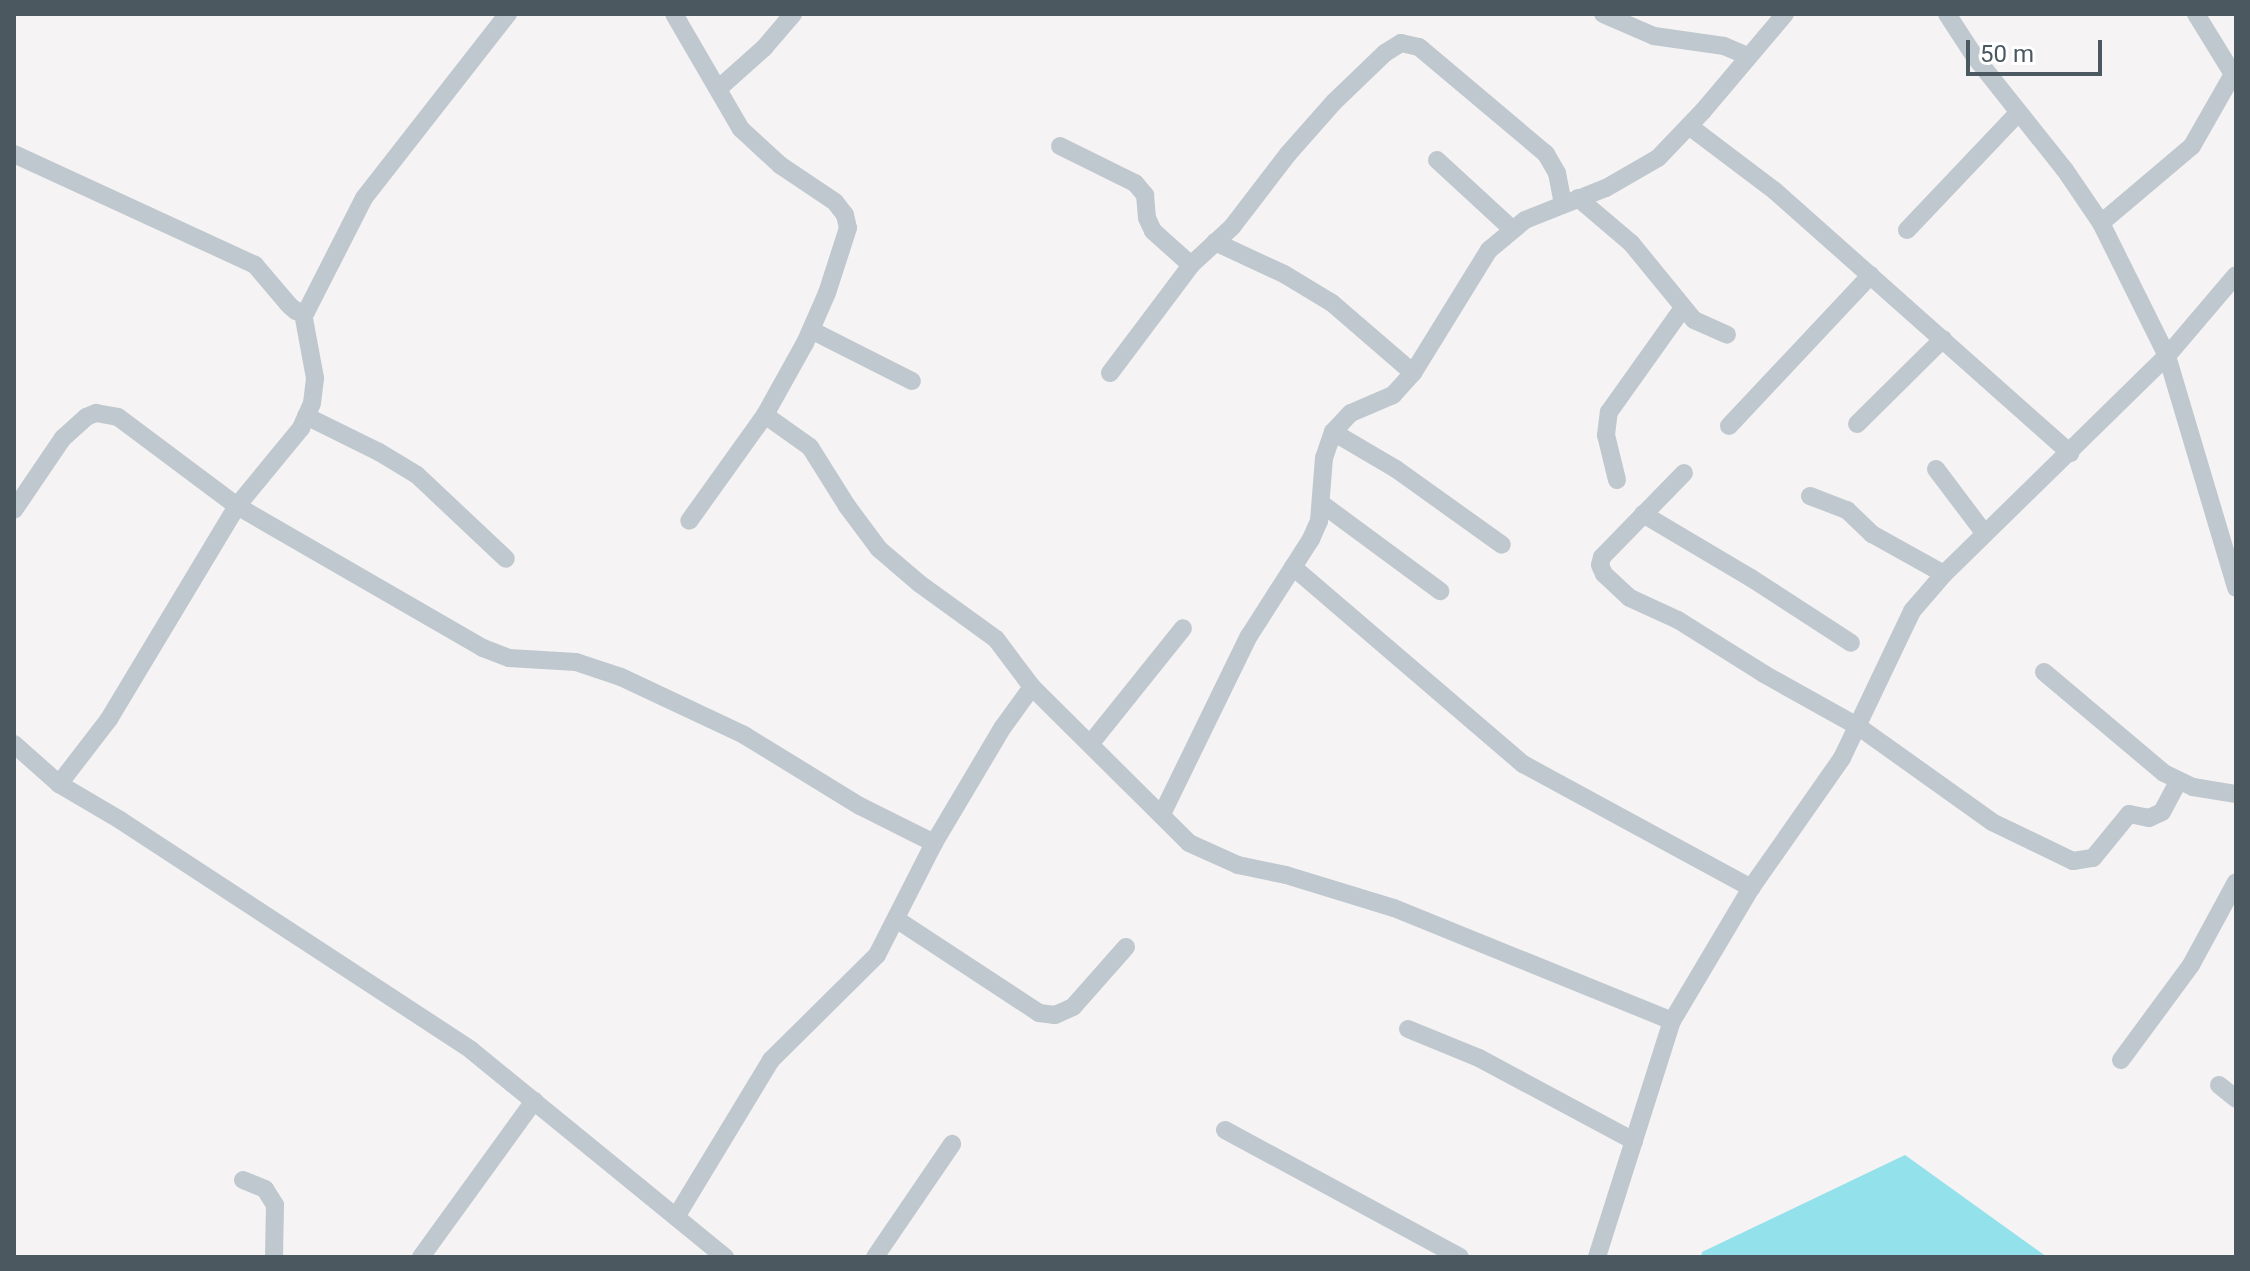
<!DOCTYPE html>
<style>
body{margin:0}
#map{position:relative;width:2250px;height:1271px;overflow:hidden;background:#f5f3f3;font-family:Roboto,sans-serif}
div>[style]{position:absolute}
.water>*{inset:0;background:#92e1eb}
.minor>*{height:18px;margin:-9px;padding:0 9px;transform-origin:9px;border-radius:9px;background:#bfc8cf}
span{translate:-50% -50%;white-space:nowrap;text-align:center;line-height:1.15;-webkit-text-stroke:7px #fff;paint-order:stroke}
.frame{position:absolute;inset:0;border:16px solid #4b5860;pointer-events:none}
.scale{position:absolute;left:1966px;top:40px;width:136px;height:36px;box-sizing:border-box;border:4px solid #4b5860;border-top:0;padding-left:10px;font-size:24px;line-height:28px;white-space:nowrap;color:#4b5860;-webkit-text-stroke:6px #fff;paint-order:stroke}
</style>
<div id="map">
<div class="water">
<i style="clip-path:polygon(1905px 1155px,2047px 1257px,1701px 1257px,1702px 1252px)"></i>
</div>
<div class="minor">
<i style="left:674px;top:14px;width:133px;rotate:59.8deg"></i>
<i style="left:741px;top:129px;width:53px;rotate:42.7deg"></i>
<i style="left:780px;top:165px;width:66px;rotate:33.9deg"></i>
<i style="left:835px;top:202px;width:16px;rotate:52deg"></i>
<i style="left:845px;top:215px;width:13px;rotate:77deg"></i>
<i style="left:848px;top:228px;width:68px;rotate:107.9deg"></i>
<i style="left:827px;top:293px;width:55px;rotate:113.7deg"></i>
<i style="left:805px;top:343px;width:82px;rotate:119.1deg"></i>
<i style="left:765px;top:415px;width:130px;rotate:125.6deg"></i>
<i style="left:1603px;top:14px;width:56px;rotate:23.3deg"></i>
<i style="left:1654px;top:36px;width:71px;rotate:8.1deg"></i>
<i style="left:1724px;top:46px;width:25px;rotate:23deg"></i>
<i style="left:1947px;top:14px;width:51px;rotate:56.9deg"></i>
<i style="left:1975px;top:57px;width:144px;rotate:51.5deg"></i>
<i style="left:2065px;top:170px;width:64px;rotate:55.8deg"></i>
<i style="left:2101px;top:223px;width:148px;rotate:63.6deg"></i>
<i style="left:2167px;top:356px;width:242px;rotate:73.4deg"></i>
<i style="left:2196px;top:14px;width:76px;rotate:58.4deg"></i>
<i style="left:718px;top:89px;width:62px;rotate:-41.7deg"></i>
<i style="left:764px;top:48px;width:45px;rotate:-49.5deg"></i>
<i style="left:1689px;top:126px;width:108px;rotate:37.1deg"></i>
<i style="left:1775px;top:191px;width:395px;rotate:41.6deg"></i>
<i style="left:1060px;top:146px;width:84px;rotate:26.3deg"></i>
<i style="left:1135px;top:183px;width:16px;rotate:50deg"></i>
<i style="left:1145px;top:195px;width:23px;rotate:85deg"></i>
<i style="left:1147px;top:218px;width:14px;rotate:65deg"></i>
<i style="left:1153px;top:231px;width:51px;rotate:41.8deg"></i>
<i style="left:14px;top:154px;width:265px;rotate:24.7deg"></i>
<i style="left:255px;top:265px;width:52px;rotate:49.6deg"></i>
<i style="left:289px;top:305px;width:9px;rotate:41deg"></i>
<i style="left:296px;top:311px;width:10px;rotate:6deg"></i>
<i style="left:306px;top:312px;width:128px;rotate:-63deg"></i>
<i style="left:364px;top:198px;width:234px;rotate:-52deg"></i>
<i style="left:1437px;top:160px;width:102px;rotate:42.6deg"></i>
<i style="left:1578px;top:198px;width:70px;rotate:40.3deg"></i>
<i style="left:1631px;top:243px;width:99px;rotate:50.7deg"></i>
<i style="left:1694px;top:320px;width:36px;rotate:24deg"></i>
<i style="left:2101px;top:223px;width:119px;rotate:-40.2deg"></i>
<i style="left:2192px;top:146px;width:83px;rotate:-60.3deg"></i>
<i style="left:1907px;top:230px;width:161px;rotate:-46.5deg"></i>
<i style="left:1215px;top:242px;width:76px;rotate:24.9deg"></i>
<i style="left:1284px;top:274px;width:56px;rotate:31.1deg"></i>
<i style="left:1332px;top:303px;width:107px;rotate:40.8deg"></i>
<i style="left:811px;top:330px;width:113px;rotate:26.8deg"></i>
<i style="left:1110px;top:373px;width:135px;rotate:-53.1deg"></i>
<i style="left:1191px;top:265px;width:56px;rotate:-42.8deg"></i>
<i style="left:1232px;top:227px;width:92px;rotate:-52.5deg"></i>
<i style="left:1288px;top:154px;width:69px;rotate:-48.5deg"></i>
<i style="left:1334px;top:102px;width:71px;rotate:-43.9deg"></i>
<i style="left:1385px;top:53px;width:19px;rotate:-32deg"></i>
<i style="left:1401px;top:43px;width:18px;rotate:13deg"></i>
<i style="left:1419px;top:47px;width:166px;rotate:40.1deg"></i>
<i style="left:1546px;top:154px;width:22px;rotate:60deg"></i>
<i style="left:1557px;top:173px;width:32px;rotate:79deg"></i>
<i style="left:765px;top:415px;width:55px;rotate:35.4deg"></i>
<i style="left:810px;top:447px;width:70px;rotate:57.9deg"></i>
<i style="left:847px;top:506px;width:54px;rotate:53.3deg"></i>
<i style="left:879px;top:549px;width:54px;rotate:40.5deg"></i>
<i style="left:920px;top:584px;width:94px;rotate:35.9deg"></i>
<i style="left:996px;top:639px;width:60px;rotate:53.1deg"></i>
<i style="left:1032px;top:687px;width:221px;rotate:44.8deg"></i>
<i style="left:1189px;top:843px;width:54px;rotate:24.2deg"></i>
<i style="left:1238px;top:865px;width:49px;rotate:11.8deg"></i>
<i style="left:1286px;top:875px;width:113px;rotate:17deg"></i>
<i style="left:1394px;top:908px;width:300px;rotate:22.1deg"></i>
<i style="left:306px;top:416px;width:81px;rotate:26.3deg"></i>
<i style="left:379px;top:452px;width:44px;rotate:31.2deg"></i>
<i style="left:417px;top:475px;width:122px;rotate:43.3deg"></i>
<i style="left:1857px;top:424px;width:121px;rotate:-44.7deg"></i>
<i style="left:1729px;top:426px;width:207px;rotate:-46.8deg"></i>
<i style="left:1333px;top:432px;width:73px;rotate:30.4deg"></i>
<i style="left:1396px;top:469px;width:130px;rotate:35.6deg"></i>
<i style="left:1936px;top:469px;width:81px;rotate:53deg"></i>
<i style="left:1684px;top:473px;width:117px;rotate:134.3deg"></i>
<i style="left:1602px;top:557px;width:8px;rotate:104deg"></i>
<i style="left:1600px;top:565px;width:10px;rotate:66deg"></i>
<i style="left:1604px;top:574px;width:35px;rotate:43deg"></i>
<i style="left:1630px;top:598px;width:53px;rotate:24.6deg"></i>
<i style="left:1678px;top:620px;width:102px;rotate:32.1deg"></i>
<i style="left:1764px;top:674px;width:109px;rotate:29.2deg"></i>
<i style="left:1859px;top:727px;width:163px;rotate:35.5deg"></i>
<i style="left:1992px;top:822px;width:90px;rotate:25.7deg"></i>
<i style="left:2073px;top:861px;width:20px;rotate:-9deg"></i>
<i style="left:2093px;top:858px;width:57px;rotate:-50.7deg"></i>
<i style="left:2129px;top:814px;width:20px;rotate:11deg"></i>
<i style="left:2149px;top:818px;width:14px;rotate:-25deg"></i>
<i style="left:2162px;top:812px;width:34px;rotate:-62deg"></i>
<i style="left:1617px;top:480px;width:46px;rotate:-103.7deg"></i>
<i style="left:1606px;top:435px;width:23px;rotate:-83deg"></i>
<i style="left:1609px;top:412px;width:128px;rotate:-54.6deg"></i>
<i style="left:1810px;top:496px;width:40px;rotate:21deg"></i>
<i style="left:1847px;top:510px;width:35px;rotate:44deg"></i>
<i style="left:1872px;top:534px;width:82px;rotate:29.1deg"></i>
<i style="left:1322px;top:504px;width:147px;rotate:36.4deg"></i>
<i style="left:14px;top:510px;width:87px;rotate:-55.8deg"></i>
<i style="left:63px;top:438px;width:31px;rotate:-42deg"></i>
<i style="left:86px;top:417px;width:11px;rotate:-22deg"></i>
<i style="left:96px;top:413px;width:22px;rotate:10deg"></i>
<i style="left:118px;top:417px;width:149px;rotate:36.8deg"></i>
<i style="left:237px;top:506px;width:284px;rotate:30deg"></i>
<i style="left:483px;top:648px;width:28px;rotate:21deg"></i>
<i style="left:509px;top:658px;width:67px;rotate:3.4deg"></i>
<i style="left:576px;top:662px;width:47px;rotate:18.4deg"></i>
<i style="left:621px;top:677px;width:136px;rotate:25.2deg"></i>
<i style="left:744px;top:735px;width:136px;rotate:31.5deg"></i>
<i style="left:860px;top:806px;width:83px;rotate:26.6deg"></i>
<i style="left:1643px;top:514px;width:126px;rotate:30.7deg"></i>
<i style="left:1751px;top:578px;width:119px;rotate:33deg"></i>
<i style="left:1293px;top:567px;width:303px;rotate:40.6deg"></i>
<i style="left:1523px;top:764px;width:260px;rotate:28.5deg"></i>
<i style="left:2044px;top:672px;width:157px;rotate:40.1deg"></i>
<i style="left:2164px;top:773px;width:32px;rotate:26deg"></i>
<i style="left:2193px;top:787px;width:44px;rotate:9.2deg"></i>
<i style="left:1091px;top:743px;width:147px;rotate:-51.3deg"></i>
<i style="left:14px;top:744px;width:60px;rotate:41.6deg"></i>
<i style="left:59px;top:784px;width:71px;rotate:30.5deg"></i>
<i style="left:120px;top:820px;width:420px;rotate:33.2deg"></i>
<i style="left:471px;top:1050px;width:328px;rotate:39.2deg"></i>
<i style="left:59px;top:784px;width:82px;rotate:-52.4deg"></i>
<i style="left:109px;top:719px;width:249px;rotate:-59deg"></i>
<i style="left:237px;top:506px;width:101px;rotate:-50.6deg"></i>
<i style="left:301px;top:428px;width:27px;rotate:-66deg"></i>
<i style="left:312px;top:403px;width:25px;rotate:-83deg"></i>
<i style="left:315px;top:378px;width:66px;rotate:-100.5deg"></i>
<i style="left:1162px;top:814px;width:198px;rotate:-64deg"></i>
<i style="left:1249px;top:636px;width:115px;rotate:-57.4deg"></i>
<i style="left:1311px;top:539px;width:20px;rotate:-66deg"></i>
<i style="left:1319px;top:521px;width:63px;rotate:-85.5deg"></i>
<i style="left:1324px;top:458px;width:28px;rotate:-71deg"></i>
<i style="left:1333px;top:432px;width:26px;rotate:-47deg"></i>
<i style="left:1351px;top:413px;width:46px;rotate:-23.2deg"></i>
<i style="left:1393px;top:395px;width:30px;rotate:-48deg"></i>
<i style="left:1413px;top:373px;width:145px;rotate:-58.3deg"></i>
<i style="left:1489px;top:250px;width:47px;rotate:-39.8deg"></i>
<i style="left:1525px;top:220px;width:87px;rotate:-21.6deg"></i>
<i style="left:1606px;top:188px;width:60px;rotate:-30deg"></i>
<i style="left:1658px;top:158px;width:65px;rotate:-46.2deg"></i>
<i style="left:1703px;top:111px;width:127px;rotate:-49.8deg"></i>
<i style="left:896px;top:919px;width:171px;rotate:33.3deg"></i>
<i style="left:1039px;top:1013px;width:16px;rotate:7deg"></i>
<i style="left:1055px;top:1015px;width:20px;rotate:-24deg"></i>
<i style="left:1073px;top:1007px;width:80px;rotate:-48.5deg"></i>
<i style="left:1408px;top:1029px;width:77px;rotate:22.2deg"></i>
<i style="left:1479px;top:1058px;width:176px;rotate:28.2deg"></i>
<i style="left:2121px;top:1060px;width:118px;rotate:-53.6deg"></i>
<i style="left:2191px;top:965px;width:94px;rotate:-61.5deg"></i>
<i style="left:2219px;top:1085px;width:22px;rotate:39deg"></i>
<i style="left:1225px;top:1130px;width:267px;rotate:28.4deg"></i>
<i style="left:243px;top:1180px;width:24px;rotate:22deg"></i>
<i style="left:265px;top:1189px;width:19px;rotate:58deg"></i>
<i style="left:275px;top:1205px;width:52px;rotate:91.1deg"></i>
<i style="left:676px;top:1217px;width:184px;rotate:-58.8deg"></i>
<i style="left:771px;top:1060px;width:149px;rotate:-44.7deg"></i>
<i style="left:877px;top:955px;width:126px;rotate:-63deg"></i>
<i style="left:934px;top:843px;width:135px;rotate:-59.3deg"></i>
<i style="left:1003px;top:727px;width:49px;rotate:-54.1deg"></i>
<i style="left:421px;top:1257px;width:193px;rotate:-54.1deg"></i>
<i style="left:875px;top:1257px;width:137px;rotate:-55.7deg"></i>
<i style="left:1597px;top:1257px;width:248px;rotate:-72.4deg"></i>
<i style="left:1672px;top:1021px;width:155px;rotate:-59.3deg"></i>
<i style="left:1751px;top:888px;width:159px;rotate:-55deg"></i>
<i style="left:1842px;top:758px;width:163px;rotate:-64.5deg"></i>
<i style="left:1912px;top:611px;width:49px;rotate:-49.1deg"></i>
<i style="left:1944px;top:574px;width:312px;rotate:-44.4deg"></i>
<i style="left:2167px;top:356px;width:106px;rotate:-49.6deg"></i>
</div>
<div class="frame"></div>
<div class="scale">50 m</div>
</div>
